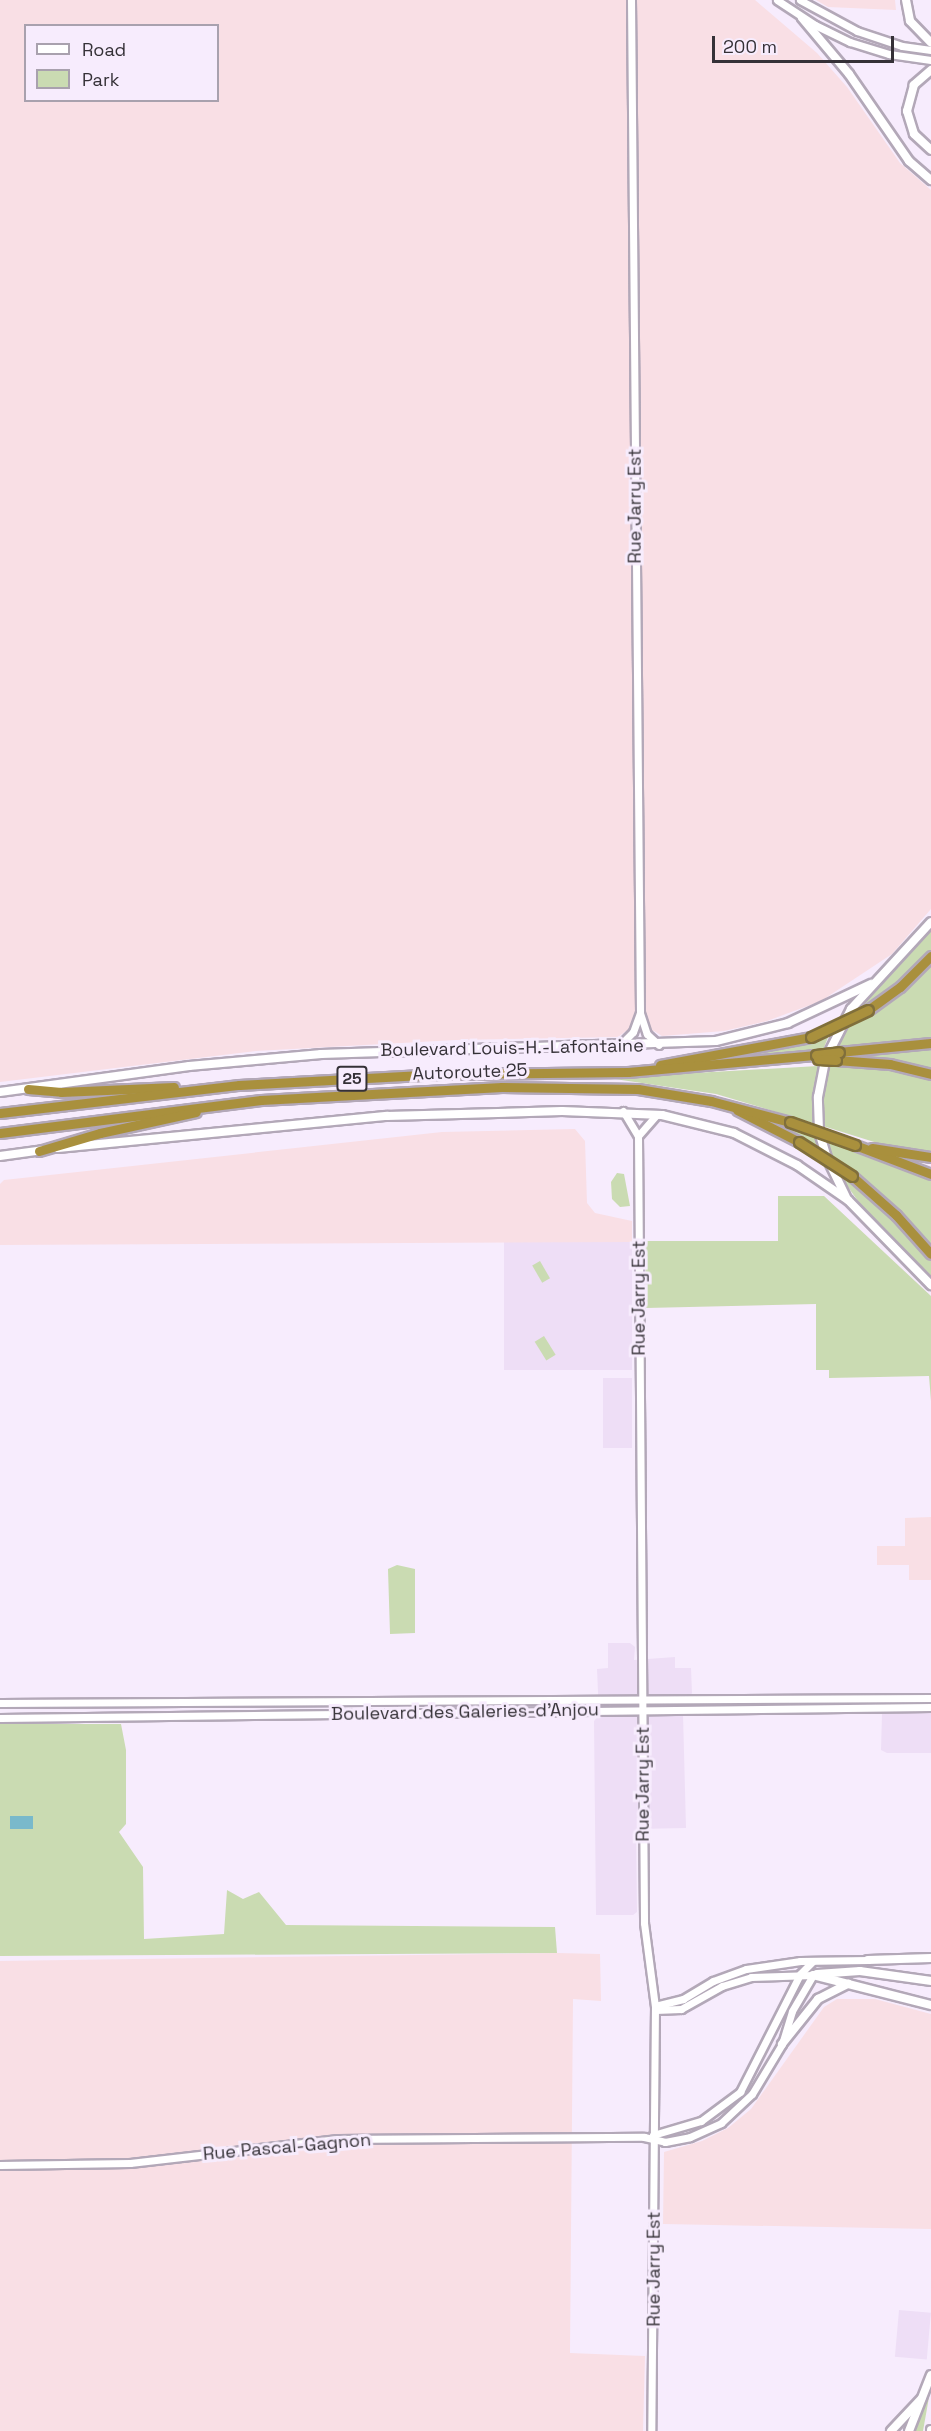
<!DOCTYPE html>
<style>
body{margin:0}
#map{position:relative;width:931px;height:2431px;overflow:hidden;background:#f7ecfd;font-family:"Space Grotesk",sans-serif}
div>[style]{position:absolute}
.built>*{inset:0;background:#eedef6;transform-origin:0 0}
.industrial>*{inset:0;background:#f9dfe5}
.green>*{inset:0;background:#cadbb2;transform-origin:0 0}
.water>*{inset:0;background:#79b9cb;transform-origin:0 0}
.roads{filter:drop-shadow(2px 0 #b3a8b8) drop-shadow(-2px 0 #b3a8b8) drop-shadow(0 2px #b3a8b8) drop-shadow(0 -2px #b3a8b8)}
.tertiary>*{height:7px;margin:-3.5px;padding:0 3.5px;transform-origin:3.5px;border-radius:3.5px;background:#fff}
.secondary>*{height:8px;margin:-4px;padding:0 4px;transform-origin:4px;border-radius:4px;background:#fff}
.motorway>*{height:9px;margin:-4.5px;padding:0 4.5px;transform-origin:4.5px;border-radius:4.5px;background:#a9903d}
.bridges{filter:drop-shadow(2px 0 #806f3b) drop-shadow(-2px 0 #806f3b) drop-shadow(0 2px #806f3b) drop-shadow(0 -2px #806f3b)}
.motorway-bridge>*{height:9px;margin:-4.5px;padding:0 4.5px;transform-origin:4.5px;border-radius:4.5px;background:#a9903d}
span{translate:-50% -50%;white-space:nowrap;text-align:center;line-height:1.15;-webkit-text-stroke:6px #f7ecfd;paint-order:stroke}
.shield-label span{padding:2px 4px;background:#f7ecfd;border:2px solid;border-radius:4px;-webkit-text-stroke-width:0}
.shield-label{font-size:16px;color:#353137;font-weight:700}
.street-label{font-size:18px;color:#353137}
.legend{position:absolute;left:24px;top:24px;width:195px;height:78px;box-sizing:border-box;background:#f7ecfd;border:2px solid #a9a1ae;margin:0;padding:8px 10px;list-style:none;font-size:18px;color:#353137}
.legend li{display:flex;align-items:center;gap:12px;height:30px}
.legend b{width:30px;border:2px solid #a9a1ae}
.scale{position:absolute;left:712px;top:36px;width:182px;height:27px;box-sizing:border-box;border:3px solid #353137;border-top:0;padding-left:8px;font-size:18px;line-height:21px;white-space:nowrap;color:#353137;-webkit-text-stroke:4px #f7ecfd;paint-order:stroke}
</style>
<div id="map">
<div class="built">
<i style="left:632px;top:1242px;width:128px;height:128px;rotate:90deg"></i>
<i style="left:603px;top:1378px;width:29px;height:70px"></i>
<i style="clip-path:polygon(608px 1643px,630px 1643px,635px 1647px,634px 1660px,675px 1657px,675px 1668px,691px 1668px,692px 1693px,683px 1714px,686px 1828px,636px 1829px,637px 1912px,633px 1915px,596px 1915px,594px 1721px,599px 1715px,597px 1669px,608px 1668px)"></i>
<i style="clip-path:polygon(931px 1712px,931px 1753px,887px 1753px,881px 1750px,882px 1714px)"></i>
<i style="left:899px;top:2310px;width:32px;height:47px;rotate:5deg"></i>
</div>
<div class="industrial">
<i style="clip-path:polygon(evenodd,0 0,755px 0,817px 53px,847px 87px,900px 163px,931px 190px,931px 909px,892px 954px,821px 1001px,767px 1021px,724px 1031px,662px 1036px,654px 1031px,626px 1031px,618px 1037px,456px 1040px,256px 1051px,0 1082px,0 0,26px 26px,218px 26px,218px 100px,26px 100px,26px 26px)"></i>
<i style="clip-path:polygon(816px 0,895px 0,896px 10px,828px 7px)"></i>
<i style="clip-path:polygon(575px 1129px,585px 1141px,587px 1203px,595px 1213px,632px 1221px,632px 1242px,0 1245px,0 1184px,4px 1180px,442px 1132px)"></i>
<i style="clip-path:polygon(931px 1517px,931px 1580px,909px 1580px,909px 1565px,877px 1565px,877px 1546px,905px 1546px,905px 1518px)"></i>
<i style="clip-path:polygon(557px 1953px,600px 1954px,601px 2001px,573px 1999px,570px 2353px,645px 2356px,643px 2431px,0 2431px,0 1961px)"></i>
<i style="clip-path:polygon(837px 1999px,875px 1999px,931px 2014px,931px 2229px,663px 2224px,664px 2152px,702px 2141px,728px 2128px,751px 2109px,824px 2007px)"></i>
</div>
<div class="green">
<i style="clip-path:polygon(931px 930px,931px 951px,920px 963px,884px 995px,853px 1014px)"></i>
<i style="clip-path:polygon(931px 963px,931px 1039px,834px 1049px,843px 1029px,892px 1000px)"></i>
<i style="clip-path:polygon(829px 1035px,823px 1050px,757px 1057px,757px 1055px)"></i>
<i style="clip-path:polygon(931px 1048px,931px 1070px,897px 1060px,848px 1056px)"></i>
<i style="clip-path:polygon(818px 1066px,813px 1123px,716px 1094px,608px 1078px)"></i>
<i style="clip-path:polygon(828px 1066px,877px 1066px,931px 1079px,931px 1154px,887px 1146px,823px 1126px,822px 1099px)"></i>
<i style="clip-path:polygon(785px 1126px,815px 1137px,817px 1147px,783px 1129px)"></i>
<i style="clip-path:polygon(825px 1141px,931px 1179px,931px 1246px,883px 1196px,831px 1156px)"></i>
<i style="clip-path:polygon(836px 1170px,887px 1211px,924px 1251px,931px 1260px,931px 1276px,860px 1204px)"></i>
<i style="clip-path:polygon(617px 1173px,624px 1174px,630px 1206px,620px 1207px,612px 1199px,611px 1182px)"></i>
<i style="clip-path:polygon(778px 1196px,824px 1196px,931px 1296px,931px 1401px,929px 1376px,829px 1378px,829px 1370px,816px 1370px,816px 1304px,646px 1308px,645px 1241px,778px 1241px)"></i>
<i style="left:540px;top:1261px;width:20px;height:9px;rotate:60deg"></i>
<i style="left:544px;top:1336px;width:22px;height:11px;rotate:58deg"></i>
<i style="clip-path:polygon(397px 1565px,415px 1569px,415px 1633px,390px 1634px,388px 1569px)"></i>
<i style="clip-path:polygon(0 1724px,121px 1724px,126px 1750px,126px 1824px,119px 1832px,143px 1867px,144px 1939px,224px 1934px,227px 1890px,243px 1899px,259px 1892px,286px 1925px,555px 1927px,557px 1953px,0 1956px)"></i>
<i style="clip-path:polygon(931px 2386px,923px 2431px,913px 2431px,921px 2413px)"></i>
</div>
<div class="water">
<i style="left:10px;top:1816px;width:23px;height:13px"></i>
</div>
<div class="roads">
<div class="tertiary">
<i style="left:631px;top:0;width:1013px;rotate:89.49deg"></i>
<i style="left:640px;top:1013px;width:22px;rotate:72deg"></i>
<i style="left:647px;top:1034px;width:16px;rotate:43deg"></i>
<i style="left:777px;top:0;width:45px;rotate:33.3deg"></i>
<i style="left:815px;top:25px;width:39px;rotate:26deg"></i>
<i style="left:850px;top:42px;width:41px;rotate:17.1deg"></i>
<i style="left:889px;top:54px;width:42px;rotate:8.1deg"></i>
<i style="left:800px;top:0;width:65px;rotate:28.5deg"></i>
<i style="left:857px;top:31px;width:47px;rotate:18.4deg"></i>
<i style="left:902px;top:46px;width:29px;rotate:8deg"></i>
<i style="left:620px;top:1045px;width:18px;rotate:-45deg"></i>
<i style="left:633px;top:1032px;width:20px;rotate:-70deg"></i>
<i style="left:623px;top:1111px;width:29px;rotate:59deg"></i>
<i style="left:638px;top:1136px;width:787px;rotate:89.56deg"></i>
<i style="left:644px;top:1923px;width:84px;rotate:82.5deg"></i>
<i style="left:655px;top:2006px;width:425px;rotate:90.5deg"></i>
<i style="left:638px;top:1136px;width:29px;rotate:-49deg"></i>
<i style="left:0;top:1703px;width:931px;rotate:-0.31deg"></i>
<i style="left:0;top:1718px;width:931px;rotate:-0.68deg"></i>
<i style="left:655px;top:2006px;width:29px;rotate:-14deg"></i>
<i style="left:683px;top:1999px;width:35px;rotate:-31deg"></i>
<i style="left:713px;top:1981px;width:35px;rotate:-20deg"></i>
<i style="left:746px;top:1969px;width:55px;rotate:-8.4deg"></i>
<i style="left:800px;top:1961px;width:68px;rotate:-0.8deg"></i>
<i style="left:655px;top:2010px;width:26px;rotate:-2deg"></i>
<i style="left:681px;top:2009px;width:47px;rotate:-29.3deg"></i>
<i style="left:722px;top:1986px;width:30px;rotate:-17deg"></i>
<i style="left:751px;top:1977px;width:62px;rotate:-1.8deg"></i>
<i style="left:653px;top:2135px;width:50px;rotate:-16.3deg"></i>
<i style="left:701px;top:2121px;width:49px;rotate:-36.6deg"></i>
<i style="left:740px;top:2092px;width:132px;rotate:-63deg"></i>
<i style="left:800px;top:1974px;width:18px;rotate:-45deg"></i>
<i style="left:0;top:2165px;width:130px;rotate:-0.9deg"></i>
<i style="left:130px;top:2163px;width:209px;rotate:-6.6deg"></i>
<i style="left:338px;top:2139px;width:306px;rotate:-0.4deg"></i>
<i style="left:644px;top:2137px;width:22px;rotate:13deg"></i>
<i style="left:665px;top:2142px;width:25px;rotate:-11deg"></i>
<i style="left:690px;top:2137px;width:34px;rotate:-24deg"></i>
<i style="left:721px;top:2123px;width:42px;rotate:-43.1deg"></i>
<i style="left:752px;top:2094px;width:58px;rotate:-59deg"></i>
<i style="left:782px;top:2044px;width:34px;rotate:-73deg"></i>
<i style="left:792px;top:2011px;width:42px;rotate:-59.7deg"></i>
</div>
<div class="secondary">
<i style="left:906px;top:0;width:21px;rotate:79deg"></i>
<i style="left:910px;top:21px;width:30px;rotate:46deg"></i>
<i style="left:802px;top:18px;width:73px;rotate:50deg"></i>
<i style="left:849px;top:74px;width:106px;rotate:55.4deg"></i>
<i style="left:909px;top:161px;width:29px;rotate:41deg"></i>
<i style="left:931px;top:70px;width:23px;rotate:139deg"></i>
<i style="left:914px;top:85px;width:27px;rotate:105deg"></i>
<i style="left:907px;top:111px;width:24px;rotate:73deg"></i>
<i style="left:914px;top:134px;width:23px;rotate:43deg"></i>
<i style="left:0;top:1092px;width:191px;rotate:-7.8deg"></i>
<i style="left:189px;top:1066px;width:133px;rotate:-5.2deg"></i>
<i style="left:321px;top:1054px;width:395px;rotate:-1.9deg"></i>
<i style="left:716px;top:1041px;width:74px;rotate:-14deg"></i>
<i style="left:788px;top:1023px;width:92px;rotate:-25.2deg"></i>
<i style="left:58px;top:1148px;width:331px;rotate:-5.6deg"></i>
<i style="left:387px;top:1116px;width:175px;rotate:-1.6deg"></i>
<i style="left:562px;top:1111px;width:100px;rotate:2.3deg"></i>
<i style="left:662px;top:1115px;width:74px;rotate:14deg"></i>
<i style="left:734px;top:1133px;width:71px;rotate:26.9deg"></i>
<i style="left:797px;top:1165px;width:62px;rotate:34.5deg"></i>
<i style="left:848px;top:1200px;width:119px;rotate:45.7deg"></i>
<i style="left:0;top:1156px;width:43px;rotate:-7.9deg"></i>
<i style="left:846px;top:1197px;width:43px;rotate:-116deg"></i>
<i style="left:827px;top:1158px;width:28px;rotate:-107deg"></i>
<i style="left:819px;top:1131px;width:34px;rotate:-92deg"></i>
<i style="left:818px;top:1097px;width:38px;rotate:-79deg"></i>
<i style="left:825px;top:1060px;width:57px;rotate:-63deg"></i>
<i style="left:851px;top:1009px;width:118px;rotate:-47.4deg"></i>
<i style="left:868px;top:1960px;width:63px;rotate:-1.8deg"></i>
<i style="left:817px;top:1974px;width:43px;rotate:-4deg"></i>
<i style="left:860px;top:1971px;width:72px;rotate:8deg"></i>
<i style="left:813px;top:1975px;width:122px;rotate:14.3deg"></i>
<i style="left:782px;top:2044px;width:58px;rotate:-51.3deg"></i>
<i style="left:818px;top:1999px;width:34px;rotate:-27deg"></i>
<i style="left:891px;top:2431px;width:44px;rotate:-46.8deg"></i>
<i style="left:909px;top:2431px;width:60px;rotate:-68.6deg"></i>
<i style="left:931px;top:2431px;width:1px;rotate:-90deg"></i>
</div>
<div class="motorway">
<i style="left:868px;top:1010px;width:39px;rotate:-36deg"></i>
<i style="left:900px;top:987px;width:44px;rotate:-45deg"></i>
<i style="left:839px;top:1052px;width:92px;rotate:-5.6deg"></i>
<i style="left:836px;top:1060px;width:54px;rotate:4.2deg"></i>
<i style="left:890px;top:1064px;width:42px;rotate:13.7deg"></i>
<i style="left:660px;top:1065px;width:154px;rotate:-10.5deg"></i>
<i style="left:28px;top:1089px;width:33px;rotate:5deg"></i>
<i style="left:61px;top:1092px;width:113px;rotate:-2.5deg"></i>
<i style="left:737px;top:1110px;width:70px;rotate:27.3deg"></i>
<i style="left:0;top:1113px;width:241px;rotate:-6.7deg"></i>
<i style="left:239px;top:1085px;width:206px;rotate:-3.1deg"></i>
<i style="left:445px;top:1074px;width:183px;rotate:-0.6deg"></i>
<i style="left:628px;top:1072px;width:189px;rotate:-5.2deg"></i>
<i style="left:0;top:1133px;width:263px;rotate:-7.2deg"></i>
<i style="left:261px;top:1100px;width:241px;rotate:-3.1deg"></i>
<i style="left:502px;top:1087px;width:136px;rotate:0.8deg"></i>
<i style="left:638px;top:1089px;width:74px;rotate:9.3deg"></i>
<i style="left:711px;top:1101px;width:82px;rotate:14.9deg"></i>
<i style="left:855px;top:1145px;width:81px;rotate:20.9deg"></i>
<i style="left:872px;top:1148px;width:60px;rotate:8.7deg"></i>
<i style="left:39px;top:1151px;width:64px;rotate:-16.4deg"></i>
<i style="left:100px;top:1133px;width:98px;rotate:-12.3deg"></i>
<i style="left:852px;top:1176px;width:59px;rotate:41.6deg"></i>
<i style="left:896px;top:1215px;width:52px;rotate:48.1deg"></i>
</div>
</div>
<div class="bridges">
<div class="motorway-bridge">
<i style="left:811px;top:1037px;width:63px;rotate:-25.3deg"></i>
<i style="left:816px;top:1055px;width:23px;rotate:-7deg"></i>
<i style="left:818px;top:1059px;width:18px;rotate:3deg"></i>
<i style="left:790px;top:1122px;width:69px;rotate:19.5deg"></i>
<i style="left:799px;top:1142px;width:63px;rotate:32.7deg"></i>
</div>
</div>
<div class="shield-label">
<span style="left:352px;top:1079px">25</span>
</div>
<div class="street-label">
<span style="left:635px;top:506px;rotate:-90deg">Rue Jarry Est</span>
<span style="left:512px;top:1048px;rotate:-1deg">Boulevard Louis-H.-Lafontaine</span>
<span style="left:470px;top:1072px;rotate:-2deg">Autoroute 25</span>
<span style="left:639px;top:1298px;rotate:-90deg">Rue Jarry Est</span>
<span style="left:465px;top:1712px;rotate:-1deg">Boulevard des Galeries-d'Anjou</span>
<span style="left:643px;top:1784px;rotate:-90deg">Rue Jarry Est</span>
<span style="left:287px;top:2147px;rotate:-5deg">Rue Pascal-Gagnon</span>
<span style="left:654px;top:2269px;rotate:-90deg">Rue Jarry Est</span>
</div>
<ul class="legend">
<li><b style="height:8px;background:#fff"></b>Road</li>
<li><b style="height:16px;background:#cadbb2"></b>Park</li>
</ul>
<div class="scale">200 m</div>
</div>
